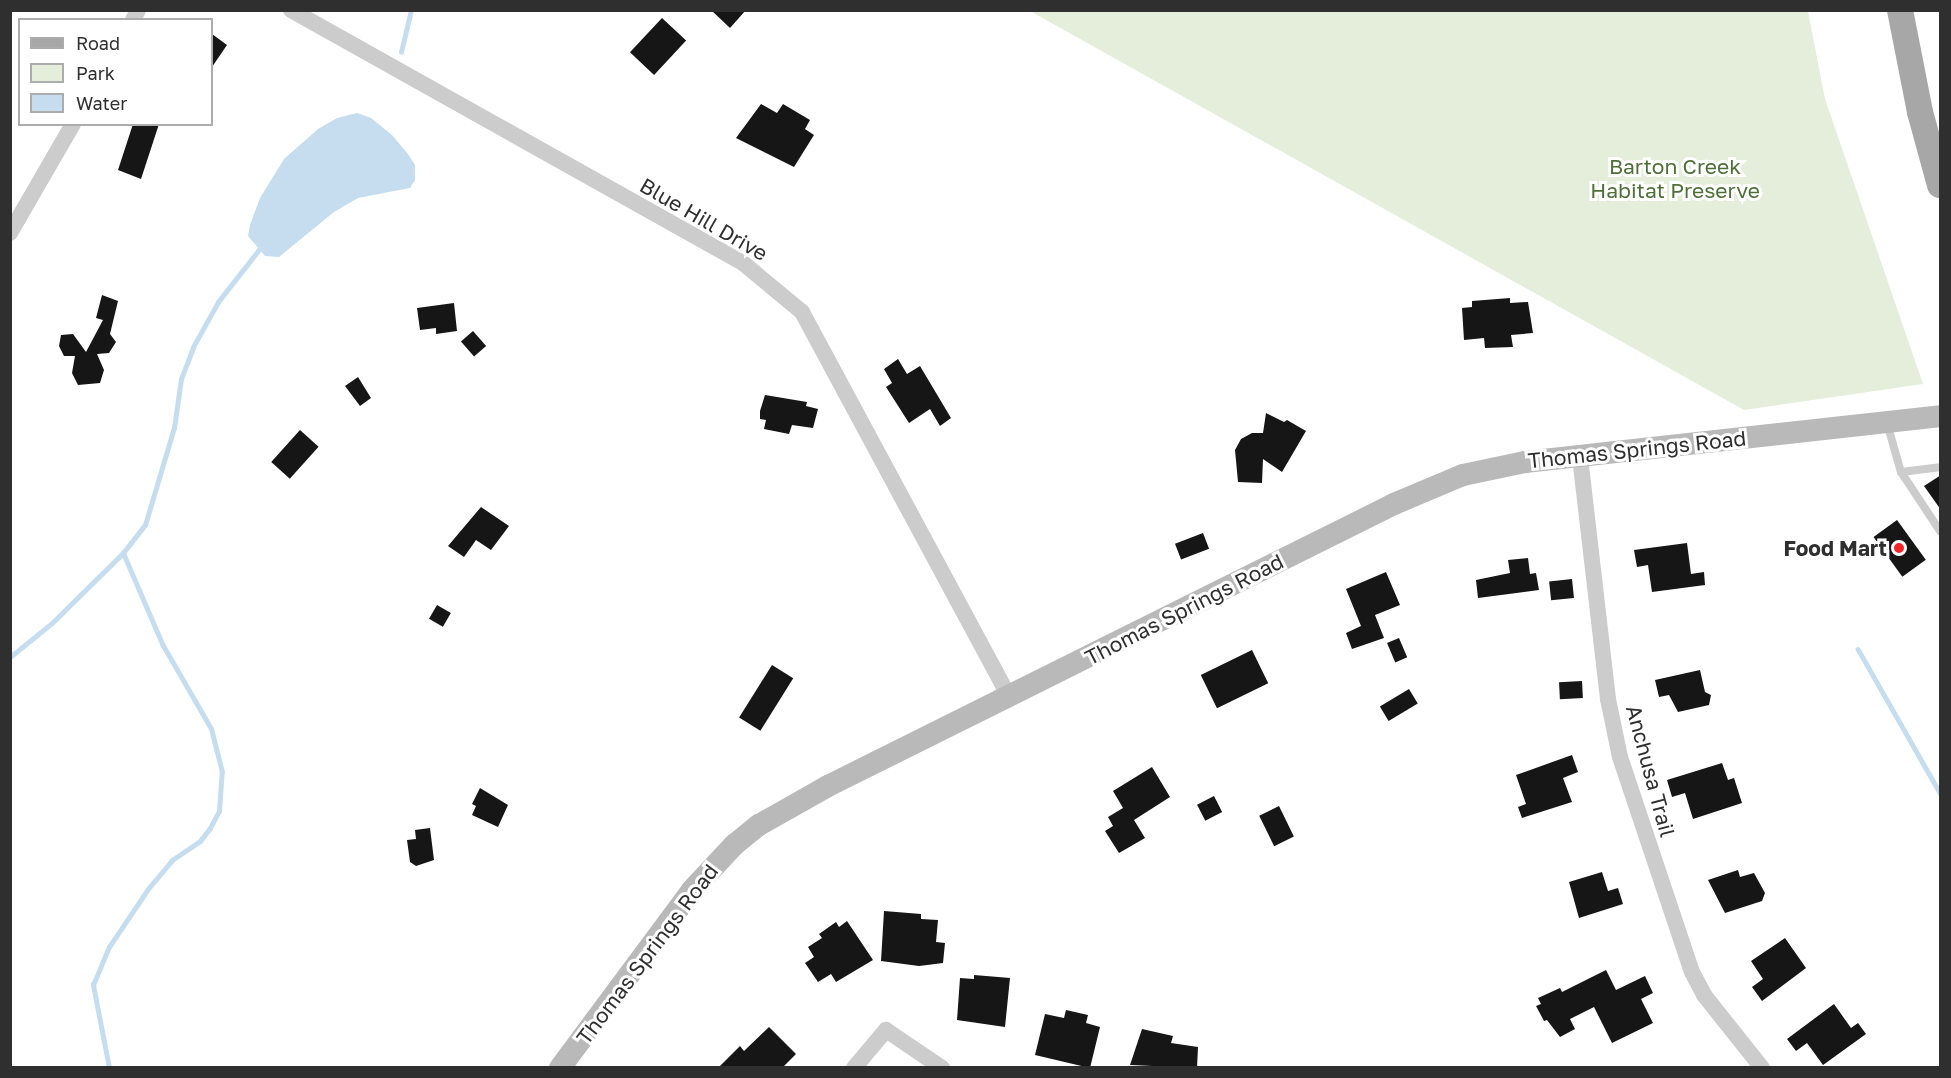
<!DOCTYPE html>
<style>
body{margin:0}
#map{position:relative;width:1951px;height:1078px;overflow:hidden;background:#fff;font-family:"Golos Text",sans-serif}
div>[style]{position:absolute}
.green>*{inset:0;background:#e4eedb}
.water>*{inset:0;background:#c6ddef}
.stream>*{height:4.5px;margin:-2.25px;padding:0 2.25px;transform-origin:2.25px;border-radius:2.25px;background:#c6ddef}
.building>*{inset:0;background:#161616;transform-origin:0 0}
.lane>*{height:8px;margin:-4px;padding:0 4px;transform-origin:4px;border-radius:4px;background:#ccc}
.street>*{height:16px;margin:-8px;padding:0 8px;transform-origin:8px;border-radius:8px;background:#ccc}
.secondary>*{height:22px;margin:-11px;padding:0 11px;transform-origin:11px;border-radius:11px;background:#b9b9b9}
.primary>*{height:26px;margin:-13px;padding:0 13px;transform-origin:13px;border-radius:13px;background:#a7a7a7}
.dots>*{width:16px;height:16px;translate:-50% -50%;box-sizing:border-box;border:3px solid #fff;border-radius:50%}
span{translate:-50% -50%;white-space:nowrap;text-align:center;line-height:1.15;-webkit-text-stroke:6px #fff;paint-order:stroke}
.park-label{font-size:21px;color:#4f6f38}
.street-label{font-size:21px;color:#2f2f2f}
.poi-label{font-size:21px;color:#2f2f2f;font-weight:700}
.right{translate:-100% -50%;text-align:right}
.frame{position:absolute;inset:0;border:12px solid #2f2f2f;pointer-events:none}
.legend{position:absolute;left:18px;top:18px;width:195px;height:108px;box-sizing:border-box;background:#fff;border:2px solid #acacac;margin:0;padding:8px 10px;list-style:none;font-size:18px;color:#2f2f2f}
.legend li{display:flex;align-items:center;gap:12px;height:30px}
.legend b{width:30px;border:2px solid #acacac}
</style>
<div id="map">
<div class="green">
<i style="clip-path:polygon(1030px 11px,1808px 11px,1825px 99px,1923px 384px,1744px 410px)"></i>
</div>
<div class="water">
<i style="clip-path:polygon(357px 113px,371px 118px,392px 135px,408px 154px,415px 165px,415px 180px,410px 188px,358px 198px,334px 212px,279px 257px,265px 256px,248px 236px,250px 225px,260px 198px,284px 159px,318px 129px,337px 118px)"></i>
</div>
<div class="stream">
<i style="left:401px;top:52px;width:43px;rotate:-76.6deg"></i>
<i style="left:1858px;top:649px;width:166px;rotate:60.3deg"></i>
<i style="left:10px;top:657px;width:54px;rotate:-39deg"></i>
<i style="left:52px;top:623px;width:100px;rotate:-44.6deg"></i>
<i style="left:123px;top:553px;width:36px;rotate:-52deg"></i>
<i style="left:145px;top:525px;width:101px;rotate:-73.4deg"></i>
<i style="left:174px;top:428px;width:49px;rotate:-81.9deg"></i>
<i style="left:181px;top:379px;width:34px;rotate:-69deg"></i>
<i style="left:193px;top:347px;width:51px;rotate:-60.9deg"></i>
<i style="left:218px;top:302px;width:70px;rotate:-52deg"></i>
<i style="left:109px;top:1068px;width:85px;rotate:-100.9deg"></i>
<i style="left:93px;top:985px;width:41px;rotate:-67.2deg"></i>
<i style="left:109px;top:947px;width:70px;rotate:-56.1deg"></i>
<i style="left:148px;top:889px;width:38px;rotate:-50deg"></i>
<i style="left:172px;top:860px;width:34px;rotate:-34deg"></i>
<i style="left:200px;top:841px;width:16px;rotate:-52deg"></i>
<i style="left:210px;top:828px;width:19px;rotate:-62deg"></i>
<i style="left:219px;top:811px;width:39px;rotate:-86deg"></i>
<i style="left:222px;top:772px;width:44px;rotate:-104.3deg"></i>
<i style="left:211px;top:729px;width:96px;rotate:-120deg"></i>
<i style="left:163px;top:646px;width:101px;rotate:-113.3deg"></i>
</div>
<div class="building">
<i style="clip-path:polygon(711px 10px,746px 10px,730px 28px)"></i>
<i style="left:662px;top:18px;width:33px;height:47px;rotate:43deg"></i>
<i style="clip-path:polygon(212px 34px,227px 45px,212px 67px)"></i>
<i style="clip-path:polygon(761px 104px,777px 113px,783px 104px,810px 120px,805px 129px,814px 135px,794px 167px,736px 138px)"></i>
<i style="clip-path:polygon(133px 124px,159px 124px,141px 179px,118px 170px)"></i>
<i style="clip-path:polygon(102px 295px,118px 301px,110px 334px,116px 342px,109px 353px,97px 354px,104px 370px,100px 383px,78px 385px,72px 373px,75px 356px,64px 356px,59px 346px,61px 335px,73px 334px,86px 352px,103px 320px,96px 318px)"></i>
<i style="clip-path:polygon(1510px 298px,1510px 303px,1528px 302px,1533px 333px,1511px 335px,1513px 347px,1485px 348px,1484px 338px,1464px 340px,1462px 308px,1472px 307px,1472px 301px)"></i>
<i style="clip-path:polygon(454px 303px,457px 331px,436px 334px,436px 328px,420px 330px,417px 308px)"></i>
<i style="left:473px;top:331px;width:20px;height:16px;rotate:49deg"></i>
<i style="clip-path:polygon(898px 359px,907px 374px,920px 366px,951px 418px,940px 426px,930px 409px,909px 423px,886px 387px,892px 383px,884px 369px)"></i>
<i style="clip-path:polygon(358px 377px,371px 398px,360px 406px,345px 386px)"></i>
<i style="clip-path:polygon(765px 395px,807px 402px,806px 406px,818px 409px,813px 428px,792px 425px,789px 434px,764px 429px,766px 420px,760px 419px,760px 411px)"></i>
<i style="clip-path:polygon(1266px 413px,1284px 422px,1287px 420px,1306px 431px,1282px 472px,1263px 459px,1262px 483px,1238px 482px,1235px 450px,1241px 439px,1252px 433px,1263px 433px)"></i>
<i style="left:300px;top:430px;width:25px;height:43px;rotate:42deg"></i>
<i style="clip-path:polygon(1941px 475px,1941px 510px,1924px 486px)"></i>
<i style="clip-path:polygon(481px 507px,509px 526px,491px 550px,476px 540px,464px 557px,448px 546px)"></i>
<i style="left:1897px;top:520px;width:49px;height:29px;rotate:54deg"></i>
<i style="left:1203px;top:533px;width:17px;height:30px;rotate:69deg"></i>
<i style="clip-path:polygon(1687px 543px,1691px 574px,1704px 572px,1705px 585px,1652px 592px,1648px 565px,1637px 567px,1634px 550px)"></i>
<i style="clip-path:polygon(1528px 558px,1530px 574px,1536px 573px,1539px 590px,1478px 598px,1476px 580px,1510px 573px,1508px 560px)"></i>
<i style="clip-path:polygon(1386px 572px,1400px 605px,1375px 615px,1384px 638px,1352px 649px,1346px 633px,1361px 626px,1346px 589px)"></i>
<i style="left:1572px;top:579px;width:19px;height:23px;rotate:84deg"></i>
<i style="left:437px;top:605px;width:16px;height:16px;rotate:30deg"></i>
<i style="left:1399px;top:638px;width:21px;height:13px;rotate:67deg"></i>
<i style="left:1252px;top:650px;width:37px;height:57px;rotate:64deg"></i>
<i style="left:772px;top:665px;width:25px;height:62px;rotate:32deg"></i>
<i style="clip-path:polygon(1700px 670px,1705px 692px,1711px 695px,1709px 705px,1678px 712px,1669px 695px,1659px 697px,1655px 680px)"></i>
<i style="left:1582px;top:681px;width:17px;height:23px;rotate:87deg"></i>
<i style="left:1409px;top:689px;width:17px;height:34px;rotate:59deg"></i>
<i style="clip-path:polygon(1572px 755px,1578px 772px,1563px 778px,1572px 802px,1522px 818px,1518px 807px,1526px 804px,1516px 775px)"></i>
<i style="clip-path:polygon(1722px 763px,1728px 780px,1734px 778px,1742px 803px,1693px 819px,1685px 793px,1672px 797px,1667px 780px)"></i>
<i style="clip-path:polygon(1152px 767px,1170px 797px,1134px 820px,1145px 838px,1119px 853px,1105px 831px,1113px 826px,1108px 817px,1123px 808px,1113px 791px)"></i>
<i style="clip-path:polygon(480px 788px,508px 805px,498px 827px,472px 815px,476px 806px,472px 804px)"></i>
<i style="left:1214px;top:796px;width:18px;height:19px;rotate:63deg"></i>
<i style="left:1279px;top:806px;width:34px;height:22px;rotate:64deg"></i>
<i style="clip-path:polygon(430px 828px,434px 860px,416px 866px,410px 862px,407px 840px,416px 839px,415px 830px)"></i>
<i style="clip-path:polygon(1738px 870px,1740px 877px,1754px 873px,1765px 893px,1762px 901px,1725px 913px,1708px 880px)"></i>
<i style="clip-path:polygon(1602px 872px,1608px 891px,1618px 888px,1623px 904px,1579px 918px,1569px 882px)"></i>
<i style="clip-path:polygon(884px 911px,921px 914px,921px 919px,938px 920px,936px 942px,945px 943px,943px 963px,919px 966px,881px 961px)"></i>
<i style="clip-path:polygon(847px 921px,873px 960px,836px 982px,831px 974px,818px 982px,805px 963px,814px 957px,808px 947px,822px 938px,819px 934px,836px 922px,839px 927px)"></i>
<i style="clip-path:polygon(1785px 938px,1806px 968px,1762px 1001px,1752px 987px,1763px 979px,1751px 961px)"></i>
<i style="clip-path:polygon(1606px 970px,1616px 990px,1645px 976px,1653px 993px,1641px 999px,1653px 1023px,1612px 1043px,1594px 1007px,1570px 1019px,1575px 1029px,1560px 1037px,1547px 1020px,1544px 1021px,1536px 1006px,1541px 1004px,1538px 998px,1560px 988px,1562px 992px)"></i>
<i style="clip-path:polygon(974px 975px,1010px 978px,1005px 1027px,957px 1020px,960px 978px,974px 979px)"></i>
<i style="clip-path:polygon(1834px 1004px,1851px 1028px,1858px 1023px,1866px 1034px,1823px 1065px,1807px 1043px,1796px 1051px,1787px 1039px)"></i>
<i style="clip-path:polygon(1066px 1010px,1088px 1015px,1086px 1023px,1100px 1027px,1090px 1068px,1035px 1055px,1045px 1014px,1064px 1018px)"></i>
<i style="clip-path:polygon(769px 1027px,796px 1054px,782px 1068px,718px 1068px,740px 1046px,744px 1051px)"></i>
<i style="clip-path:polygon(1142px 1029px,1173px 1036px,1171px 1043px,1198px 1047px,1197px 1068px,1130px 1065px)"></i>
</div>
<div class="lane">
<i style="left:1887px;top:423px;width:51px;rotate:74.1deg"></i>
<i style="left:1901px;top:472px;width:71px;rotate:56.5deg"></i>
<i style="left:1901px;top:472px;width:39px;rotate:-7deg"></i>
</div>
<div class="street">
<i style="left:291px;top:10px;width:518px;rotate:29.24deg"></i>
<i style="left:743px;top:263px;width:77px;rotate:39.7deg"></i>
<i style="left:802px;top:312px;width:437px;rotate:61.7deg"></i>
<i style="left:133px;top:20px;width:11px;rotate:-63deg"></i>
<i style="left:10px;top:233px;width:126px;rotate:-60deg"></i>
<i style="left:1580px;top:457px;width:244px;rotate:83.4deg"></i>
<i style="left:1608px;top:699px;width:59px;rotate:78.3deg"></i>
<i style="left:1620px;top:757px;width:227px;rotate:71.5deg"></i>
<i style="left:1692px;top:972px;width:26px;rotate:62deg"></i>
<i style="left:1704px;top:995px;width:93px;rotate:51.5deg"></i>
<i style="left:854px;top:1068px;width:50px;rotate:-49.9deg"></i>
<i style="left:886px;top:1030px;width:68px;rotate:34.2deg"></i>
</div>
<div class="secondary">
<i style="left:560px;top:1068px;width:222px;rotate:-53.4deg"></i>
<i style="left:692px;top:890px;width:62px;rotate:-47deg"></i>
<i style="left:734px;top:845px;width:32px;rotate:-39deg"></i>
<i style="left:759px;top:825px;width:79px;rotate:-29.5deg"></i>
<i style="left:828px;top:786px;width:632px;rotate:-26.48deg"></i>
<i style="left:1394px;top:504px;width:75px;rotate:-22.8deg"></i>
<i style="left:1463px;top:475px;width:63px;rotate:-11.8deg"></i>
<i style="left:1525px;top:462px;width:418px;rotate:-6.3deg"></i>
</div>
<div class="primary">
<i style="left:1900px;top:10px;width:104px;rotate:78.9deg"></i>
<i style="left:1920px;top:112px;width:76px;rotate:74.7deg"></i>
</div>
<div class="dots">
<i style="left:1899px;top:548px;background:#f52227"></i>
</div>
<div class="park-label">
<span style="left:1675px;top:178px">Barton Creek<br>Habitat Preserve</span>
</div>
<div class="street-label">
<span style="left:704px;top:219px;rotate:30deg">Blue Hill Drive</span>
<span style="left:1637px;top:449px;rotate:-6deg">Thomas Springs Road</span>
<span style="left:1184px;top:609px;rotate:-27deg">Thomas Springs Road</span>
<span style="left:1651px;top:771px;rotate:75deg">Anchusa Trail</span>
<span style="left:647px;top:954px;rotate:-53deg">Thomas Springs Road</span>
</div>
<div class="poi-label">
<span class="right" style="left:1887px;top:548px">Food Mart</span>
</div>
<div class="frame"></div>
<ul class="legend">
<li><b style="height:8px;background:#a7a7a7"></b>Road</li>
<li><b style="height:16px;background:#e4eedb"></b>Park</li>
<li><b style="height:16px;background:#c6ddef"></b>Water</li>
</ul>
</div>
